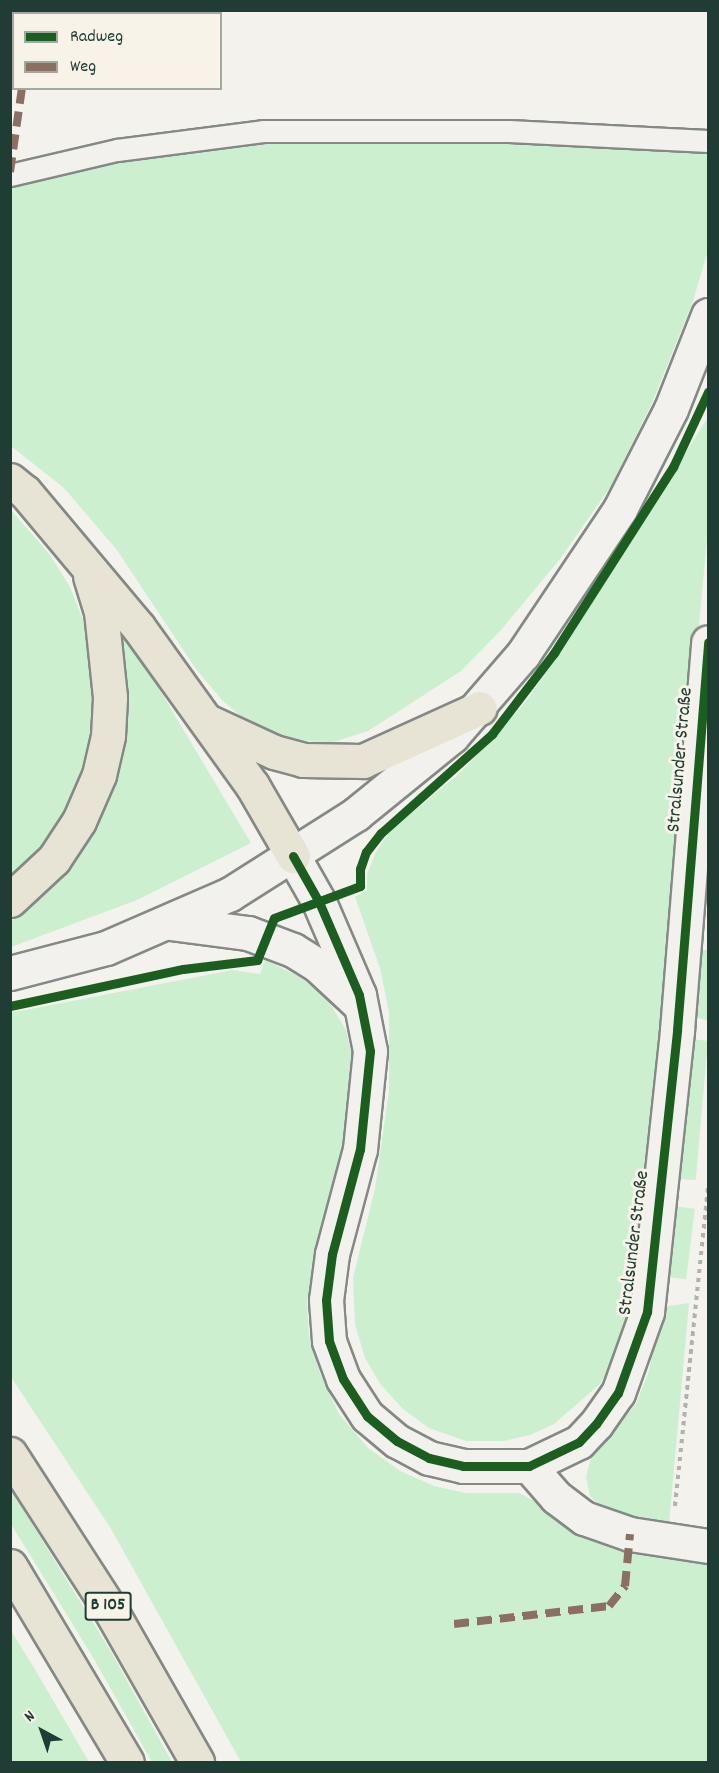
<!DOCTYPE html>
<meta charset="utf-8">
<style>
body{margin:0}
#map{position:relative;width:719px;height:1773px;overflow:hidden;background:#f4f2ec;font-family:Dekko,sans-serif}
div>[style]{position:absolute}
.green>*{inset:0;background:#cbefcf;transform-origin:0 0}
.path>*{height:4px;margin-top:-2px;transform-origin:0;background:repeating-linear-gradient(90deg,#b0b2ae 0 4.5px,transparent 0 9px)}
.roads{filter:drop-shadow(2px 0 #848985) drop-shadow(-2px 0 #848985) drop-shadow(0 2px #848985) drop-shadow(0 -2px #848985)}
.lane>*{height:21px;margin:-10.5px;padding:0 10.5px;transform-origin:10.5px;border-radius:10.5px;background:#f2f1ed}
.street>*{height:33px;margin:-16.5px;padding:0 16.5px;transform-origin:16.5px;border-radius:16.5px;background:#f2f1ed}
.secondary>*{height:33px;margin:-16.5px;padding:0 16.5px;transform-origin:16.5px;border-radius:16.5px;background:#f2f1ed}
.highway>*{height:33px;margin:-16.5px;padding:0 16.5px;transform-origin:16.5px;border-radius:16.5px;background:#e7e4d5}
.quiet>*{height:8px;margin-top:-4px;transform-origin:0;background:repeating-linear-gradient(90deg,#8d6e63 0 15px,transparent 0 23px)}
.cycleway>*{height:9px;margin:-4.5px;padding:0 4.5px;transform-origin:4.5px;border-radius:4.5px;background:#1b5e20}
span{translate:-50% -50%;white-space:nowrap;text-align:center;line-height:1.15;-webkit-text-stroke:6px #f7f3e8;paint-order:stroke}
.shield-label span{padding:2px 4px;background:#f7f3e8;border:2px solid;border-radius:4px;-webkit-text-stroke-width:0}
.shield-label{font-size:18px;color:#1f3d34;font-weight:700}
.street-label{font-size:20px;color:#1f3d34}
.frame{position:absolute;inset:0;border:12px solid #1f3d34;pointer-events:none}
.legend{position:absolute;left:12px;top:12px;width:210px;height:78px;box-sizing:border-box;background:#f7f3e8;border:2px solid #a1aaa0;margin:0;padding:8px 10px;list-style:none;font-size:18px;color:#1f3d34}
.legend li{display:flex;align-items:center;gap:12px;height:30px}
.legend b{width:30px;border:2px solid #a1aaa0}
.north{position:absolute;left:12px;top:1701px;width:60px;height:60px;-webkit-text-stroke:4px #f7f3e8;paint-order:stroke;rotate:320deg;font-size:16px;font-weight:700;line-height:24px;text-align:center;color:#1f3d34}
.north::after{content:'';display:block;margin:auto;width:21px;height:27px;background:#1f3d34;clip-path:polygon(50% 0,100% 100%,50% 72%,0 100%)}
</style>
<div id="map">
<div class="green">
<i style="clip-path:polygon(509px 139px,708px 151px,708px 250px,693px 301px,652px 403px,611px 486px,560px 559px,501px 630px,461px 671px,368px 731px,327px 744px,274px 735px,243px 718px,222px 700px,196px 669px,117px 550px,64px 488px,11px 446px,11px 184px,116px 158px,242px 144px)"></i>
<i style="clip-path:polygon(708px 417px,708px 528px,638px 1286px,626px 1337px,600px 1384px,554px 1424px,530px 1435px,504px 1441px,466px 1441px,429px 1428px,403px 1409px,381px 1385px,365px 1358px,355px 1324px,353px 1278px,375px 1189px,389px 1091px,389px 1012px,380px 968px,355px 897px,367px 890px,367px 874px,376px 852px,391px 830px,460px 773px,524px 704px,562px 651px)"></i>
<i style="clip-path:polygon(11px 510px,50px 555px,70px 587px,87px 630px,94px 674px,94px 714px,85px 759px,67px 807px,43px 848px,11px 880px)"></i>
<i style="clip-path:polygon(122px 636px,131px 642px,251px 843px,137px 900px,11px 947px,10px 922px,34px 904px,64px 873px,108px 799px,127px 720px,128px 682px)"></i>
<i style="clip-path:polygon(708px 949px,708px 1021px,689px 1015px,695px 954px)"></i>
<i style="clip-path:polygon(265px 960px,298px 976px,326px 997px,346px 1030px,356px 1074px,344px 1151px,307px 1301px,309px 1337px,320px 1373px,339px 1414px,368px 1448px,400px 1471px,434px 1486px,466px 1493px,519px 1493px,613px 1543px,708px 1559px,708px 1762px,241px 1762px,110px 1527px,11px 1377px,10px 1013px,233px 970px,260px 974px)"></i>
<i style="left:687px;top:1039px;width:21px;height:140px;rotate:5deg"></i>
<i style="left:672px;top:1206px;width:23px;height:71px;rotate:7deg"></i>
<i style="clip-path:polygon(689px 1303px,669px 1524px,606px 1512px,590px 1496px,586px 1477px,591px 1458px,636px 1404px,649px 1371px,662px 1307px)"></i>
<i style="clip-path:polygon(11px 1490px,110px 1650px,172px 1762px,152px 1762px,94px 1659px,11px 1524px)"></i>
<i style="clip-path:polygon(10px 1629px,33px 1666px,89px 1762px,11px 1762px)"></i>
</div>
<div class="path">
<i style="left:675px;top:1506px;width:321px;rotate:-84.1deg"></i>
</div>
<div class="roads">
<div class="lane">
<i style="left:10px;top:175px;width:110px;rotate:-13.2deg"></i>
<i style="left:117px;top:150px;width:147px;rotate:-7.4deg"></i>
<i style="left:263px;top:131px;width:246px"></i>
<i style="left:509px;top:131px;width:199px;rotate:2.9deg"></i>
</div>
<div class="street">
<i style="left:293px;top:856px;width:53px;rotate:60.5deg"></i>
<i style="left:319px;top:902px;width:101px;rotate:66.7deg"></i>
<i style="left:359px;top:995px;width:57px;rotate:78.9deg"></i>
<i style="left:370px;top:1051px;width:99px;rotate:95.8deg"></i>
<i style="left:360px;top:1149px;width:109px;rotate:104.9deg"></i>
<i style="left:332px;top:1254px;width:46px;rotate:97.4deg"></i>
<i style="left:326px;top:1300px;width:41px;rotate:85.8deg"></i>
<i style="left:329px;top:1341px;width:40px;rotate:69.8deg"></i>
<i style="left:343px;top:1379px;width:44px;rotate:57deg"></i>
<i style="left:367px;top:1416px;width:39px;rotate:40deg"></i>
<i style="left:397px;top:1441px;width:36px;rotate:28deg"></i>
<i style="left:429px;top:1458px;width:35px;rotate:13deg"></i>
<i style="left:463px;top:1466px;width:66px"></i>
<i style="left:529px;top:1466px;width:55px;rotate:-25.6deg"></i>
<i style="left:579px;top:1442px;width:25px;rotate:-47deg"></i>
<i style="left:596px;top:1424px;width:38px;rotate:-55deg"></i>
<i style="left:618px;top:1393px;width:86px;rotate:-70.3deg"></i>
<i style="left:647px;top:1312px;width:284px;rotate:-83.9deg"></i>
<i style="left:677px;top:1030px;width:389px;rotate:-85.4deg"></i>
<i style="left:170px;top:923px;width:79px;rotate:7.3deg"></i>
<i style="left:248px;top:933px;width:48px;rotate:20.7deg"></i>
<i style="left:293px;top:950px;width:28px;rotate:32deg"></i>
<i style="left:317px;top:965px;width:56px;rotate:42.8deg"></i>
<i style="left:529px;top:1466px;width:41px;rotate:48.9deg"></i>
<i style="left:556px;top:1497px;width:35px;rotate:37deg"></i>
<i style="left:584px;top:1518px;width:49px;rotate:19.2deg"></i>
<i style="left:630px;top:1534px;width:79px;rotate:8.7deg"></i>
</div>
<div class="secondary">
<i style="left:10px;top:973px;width:99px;rotate:-14.6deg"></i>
<i style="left:106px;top:948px;width:135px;rotate:-23.5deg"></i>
<i style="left:230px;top:894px;width:149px;rotate:-32.4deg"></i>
<i style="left:356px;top:814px;width:124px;rotate:-39.1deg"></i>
<i style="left:452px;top:736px;width:108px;rotate:-49.1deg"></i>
<i style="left:523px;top:654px;width:174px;rotate:-56.2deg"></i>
<i style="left:620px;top:509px;width:112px;rotate:-63deg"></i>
<i style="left:671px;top:409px;width:101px;rotate:-68.5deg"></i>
</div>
<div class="highway">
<i style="left:10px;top:480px;width:19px;rotate:39deg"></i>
<i style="left:25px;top:492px;width:177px;rotate:50deg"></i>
<i style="left:139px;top:628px;width:193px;rotate:54.3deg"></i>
<i style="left:252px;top:785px;width:82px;rotate:60deg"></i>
<i style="left:207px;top:721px;width:74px;rotate:24.8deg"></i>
<i style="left:274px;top:752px;width:30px;rotate:15deg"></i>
<i style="left:303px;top:760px;width:60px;rotate:1deg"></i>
<i style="left:363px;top:761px;width:128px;rotate:-24.4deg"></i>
<i style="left:10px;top:900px;width:60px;rotate:-43deg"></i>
<i style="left:54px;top:859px;width:45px;rotate:-56.7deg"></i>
<i style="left:79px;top:821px;width:50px;rotate:-66.5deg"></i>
<i style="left:99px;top:775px;width:40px;rotate:-77deg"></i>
<i style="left:108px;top:736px;width:39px;rotate:-87deg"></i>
<i style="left:110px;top:697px;width:85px;rotate:-96deg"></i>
<i style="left:101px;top:612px;width:37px;rotate:-107deg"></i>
<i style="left:10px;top:1454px;width:187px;rotate:57.2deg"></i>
<i style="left:111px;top:1611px;width:174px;rotate:60.3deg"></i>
<i style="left:10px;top:1566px;width:228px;rotate:59.2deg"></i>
</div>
</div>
<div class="quiet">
<i style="left:33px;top:14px;width:4px;rotate:-90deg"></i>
<i style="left:10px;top:172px;width:85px;rotate:-81.9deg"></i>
<i style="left:454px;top:1624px;width:156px;rotate:-6.6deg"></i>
<i style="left:609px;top:1606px;width:26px;rotate:-51deg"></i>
<i style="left:625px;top:1586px;width:52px;rotate:-84.5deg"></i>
</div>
<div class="cycleway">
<i style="left:293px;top:856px;width:53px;rotate:60.5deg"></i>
<i style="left:319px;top:902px;width:101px;rotate:66.7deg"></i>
<i style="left:359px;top:995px;width:57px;rotate:78.9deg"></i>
<i style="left:370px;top:1051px;width:99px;rotate:95.8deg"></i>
<i style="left:360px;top:1149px;width:109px;rotate:104.9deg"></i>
<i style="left:332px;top:1254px;width:46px;rotate:97.4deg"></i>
<i style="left:326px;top:1300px;width:41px;rotate:85.8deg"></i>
<i style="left:329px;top:1341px;width:40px;rotate:69.8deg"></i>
<i style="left:343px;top:1379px;width:44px;rotate:57deg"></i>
<i style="left:367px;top:1416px;width:39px;rotate:40deg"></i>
<i style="left:397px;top:1441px;width:36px;rotate:28deg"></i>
<i style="left:429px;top:1458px;width:35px;rotate:13deg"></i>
<i style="left:463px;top:1466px;width:66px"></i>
<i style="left:529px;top:1466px;width:55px;rotate:-25.6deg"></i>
<i style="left:579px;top:1442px;width:25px;rotate:-47deg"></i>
<i style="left:596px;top:1424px;width:38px;rotate:-55deg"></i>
<i style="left:618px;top:1393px;width:86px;rotate:-70.3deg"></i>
<i style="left:647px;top:1312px;width:284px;rotate:-83.9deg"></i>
<i style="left:677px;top:1030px;width:389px;rotate:-85.4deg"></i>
<i style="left:10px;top:1006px;width:177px;rotate:-12.1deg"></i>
<i style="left:183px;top:969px;width:75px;rotate:-6.9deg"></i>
<i style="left:257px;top:960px;width:45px;rotate:-68deg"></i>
<i style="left:274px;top:918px;width:92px;rotate:-20.4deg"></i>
<i style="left:360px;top:886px;width:17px;rotate:-90deg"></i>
<i style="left:360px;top:869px;width:18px;rotate:-71deg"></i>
<i style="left:366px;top:852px;width:24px;rotate:-52deg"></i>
<i style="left:381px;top:833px;width:149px;rotate:-41.7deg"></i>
<i style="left:492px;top:734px;width:102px;rotate:-52.6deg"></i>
<i style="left:554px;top:653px;width:221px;rotate:-57.4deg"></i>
<i style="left:673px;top:467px;width:83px;rotate:-65deg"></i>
</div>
<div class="shield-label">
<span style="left:108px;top:1606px">B 105</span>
</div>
<div class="street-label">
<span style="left:681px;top:760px;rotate:-85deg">Stralsunder Straße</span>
<span style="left:635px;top:1243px;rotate:-83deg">Stralsunder Straße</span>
</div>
<div class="frame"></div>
<ul class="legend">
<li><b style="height:8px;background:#1b5e20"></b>Radweg</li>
<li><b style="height:8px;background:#8d6e63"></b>Weg</li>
</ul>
<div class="north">N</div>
</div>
